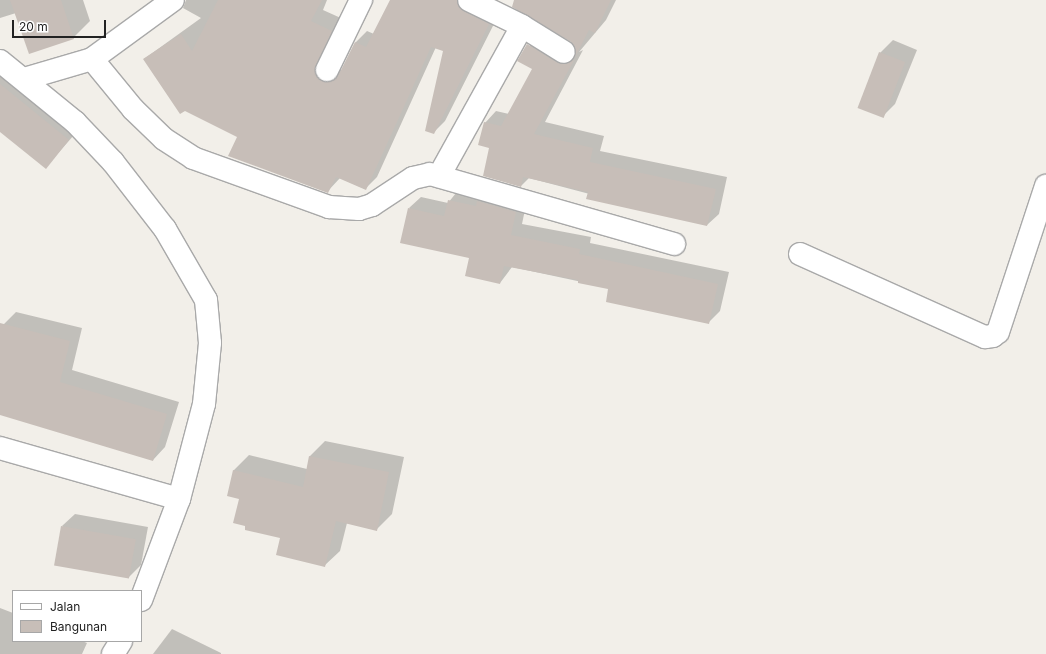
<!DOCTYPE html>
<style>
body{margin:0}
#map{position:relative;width:1046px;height:654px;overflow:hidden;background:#f2efe9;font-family:Inter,sans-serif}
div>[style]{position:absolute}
.shadow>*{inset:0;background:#0003}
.building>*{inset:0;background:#c7beb8;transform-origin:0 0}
.roads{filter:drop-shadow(1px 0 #a9a9a9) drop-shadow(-1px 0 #a9a9a9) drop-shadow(0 1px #a9a9a9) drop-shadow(0 -1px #a9a9a9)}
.minor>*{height:22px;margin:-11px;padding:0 11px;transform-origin:11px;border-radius:11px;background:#fff}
span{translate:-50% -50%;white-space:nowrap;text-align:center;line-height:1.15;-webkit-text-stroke:3px #fff;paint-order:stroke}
.legend{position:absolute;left:12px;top:590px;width:130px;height:52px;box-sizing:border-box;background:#fff;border:1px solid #a7a7a7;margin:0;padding:5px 7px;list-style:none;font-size:12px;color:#222}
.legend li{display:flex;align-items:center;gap:8px;height:20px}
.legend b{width:20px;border:1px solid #a7a7a7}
.scale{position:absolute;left:12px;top:20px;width:94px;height:18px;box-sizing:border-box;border:2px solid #222;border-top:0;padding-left:5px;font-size:12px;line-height:14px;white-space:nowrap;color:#222;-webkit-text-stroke:3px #fff;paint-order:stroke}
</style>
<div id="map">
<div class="shadow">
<i style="clip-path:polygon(0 0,83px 0,90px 21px,73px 38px,16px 13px,0 18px)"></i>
<i style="clip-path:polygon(186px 0,327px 0,323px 10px,343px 19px,334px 70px,342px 70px,356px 42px,367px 31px,374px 34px,391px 0,478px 0,500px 12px,445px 121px,434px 132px,444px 50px,436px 47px,377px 177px,365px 189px,340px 178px,327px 192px,238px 137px,144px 59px,201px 18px,183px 8px)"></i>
<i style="clip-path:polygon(515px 0,616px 0,606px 20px,579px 52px,583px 50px,545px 122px,604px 136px,600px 151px,727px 177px,719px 214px,707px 225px,529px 178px,521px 186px,490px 147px,485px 123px,496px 111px,509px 114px,534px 69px,519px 60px,539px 33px,576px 53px,571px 41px)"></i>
<i style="clip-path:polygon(893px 40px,917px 50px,895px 104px,882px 117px,880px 53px)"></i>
<i style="clip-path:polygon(0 62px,81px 127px,46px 167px,0 130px)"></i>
<i style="clip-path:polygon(460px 188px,527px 200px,522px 224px,591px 237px,590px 243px,729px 272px,720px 311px,708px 323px,610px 288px,512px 267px,500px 283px,409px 208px,421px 197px,448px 203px)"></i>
<i style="clip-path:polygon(16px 312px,82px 328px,72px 370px,179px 402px,165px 447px,153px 460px,0 414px,0 339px,4px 324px)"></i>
<i style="clip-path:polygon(325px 441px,404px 457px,392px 514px,376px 530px,347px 523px,340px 551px,324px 566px,281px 537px,240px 498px,228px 495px,234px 470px,249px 455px,307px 469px,310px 456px)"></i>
<i style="clip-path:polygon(75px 514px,148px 527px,141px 565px,128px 578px,62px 526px)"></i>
<i style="clip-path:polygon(0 608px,13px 613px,13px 641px,82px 641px,87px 643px,82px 654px,0 654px)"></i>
<i style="clip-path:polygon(172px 629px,221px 653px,221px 654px,153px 654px)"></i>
</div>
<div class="building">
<i style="clip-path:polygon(10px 0,61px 0,74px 39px,29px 54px)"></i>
<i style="clip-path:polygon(218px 0,322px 0,311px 21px,332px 31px,315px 70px,317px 77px,328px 82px,338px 76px,355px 42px,366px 47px,390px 0,457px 0,463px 11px,489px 24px,434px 134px,425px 131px,443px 51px,431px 47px,366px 190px,336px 177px,328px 193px,228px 156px,237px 137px,185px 111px,180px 114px,143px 59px,181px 34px,192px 51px)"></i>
<i style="clip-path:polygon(514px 0,611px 0,595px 33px,589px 30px,575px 57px,571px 42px,512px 7px)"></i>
<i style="clip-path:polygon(527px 44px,558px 63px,564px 64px,574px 60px,534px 134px,593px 148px,590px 162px,716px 189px,707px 226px,586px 199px,588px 192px,523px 177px,521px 187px,483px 176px,489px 148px,478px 145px,484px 122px,501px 126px,532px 69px,517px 61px)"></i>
<i style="left:879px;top:52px;width:28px;height:60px;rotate:21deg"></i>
<i style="clip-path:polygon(0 84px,69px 140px,46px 169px,0 132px)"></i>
<i style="clip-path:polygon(448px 200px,476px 206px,477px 201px,516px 212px,511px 235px,580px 249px,579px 254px,718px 284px,709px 324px,606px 302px,608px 289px,578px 283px,578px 280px,504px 266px,500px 284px,465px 276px,469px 258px,400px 243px,408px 208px,444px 216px)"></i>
<i style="clip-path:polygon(0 323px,70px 341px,60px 382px,167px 414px,153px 461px,0 415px)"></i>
<i style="clip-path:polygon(309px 456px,389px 472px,377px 531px,336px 521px,325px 567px,276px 555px,280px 538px,245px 530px,245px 526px,233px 523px,239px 499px,227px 496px,233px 470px,303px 487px)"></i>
<i style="left:61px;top:526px;width:76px;height:40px;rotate:10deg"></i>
</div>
<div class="roads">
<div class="minor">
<i style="left:469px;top:0;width:59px;rotate:26.1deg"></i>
<i style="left:522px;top:26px;width:49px;rotate:31.8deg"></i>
<i style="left:92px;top:59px;width:65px;rotate:50.6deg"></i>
<i style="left:133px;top:109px;width:43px;rotate:44.1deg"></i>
<i style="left:164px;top:139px;width:35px;rotate:33deg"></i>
<i style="left:193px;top:158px;width:145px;rotate:19.8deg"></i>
<i style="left:329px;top:207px;width:30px;rotate:4deg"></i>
<i style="left:359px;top:209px;width:14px;rotate:-17deg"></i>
<i style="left:372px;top:205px;width:49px;rotate:-33.4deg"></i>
<i style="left:413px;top:178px;width:17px;rotate:-13deg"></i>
<i style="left:430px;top:174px;width:254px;rotate:16deg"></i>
<i style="left:0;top:61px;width:97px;rotate:39.1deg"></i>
<i style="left:75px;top:122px;width:55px;rotate:46.5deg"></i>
<i style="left:113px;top:162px;width:85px;rotate:52.2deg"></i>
<i style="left:165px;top:229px;width:82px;rotate:60deg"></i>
<i style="left:206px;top:300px;width:43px;rotate:84.7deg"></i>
<i style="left:210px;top:343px;width:61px;rotate:95.6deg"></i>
<i style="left:204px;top:404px;width:98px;rotate:104.7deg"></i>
<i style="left:179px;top:499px;width:108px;rotate:110.6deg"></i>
<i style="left:327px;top:70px;width:78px;rotate:-64.1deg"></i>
<i style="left:24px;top:79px;width:71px;rotate:-16.4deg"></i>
<i style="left:92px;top:59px;width:100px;rotate:-36.1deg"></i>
<i style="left:439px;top:176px;width:171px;rotate:-61deg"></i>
<i style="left:800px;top:254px;width:203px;rotate:24.2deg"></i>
<i style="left:985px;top:337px;width:8px;rotate:-7deg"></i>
<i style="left:993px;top:336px;width:6px;rotate:-39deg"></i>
<i style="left:998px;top:332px;width:154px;rotate:-71.8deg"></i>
<i style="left:0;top:448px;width:186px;rotate:15.9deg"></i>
<i style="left:113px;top:654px;width:15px;rotate:-58deg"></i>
</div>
</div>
<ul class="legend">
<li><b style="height:5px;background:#fff"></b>Jalan</li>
<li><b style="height:11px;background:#c7beb8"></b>Bangunan</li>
</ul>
<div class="scale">20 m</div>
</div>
